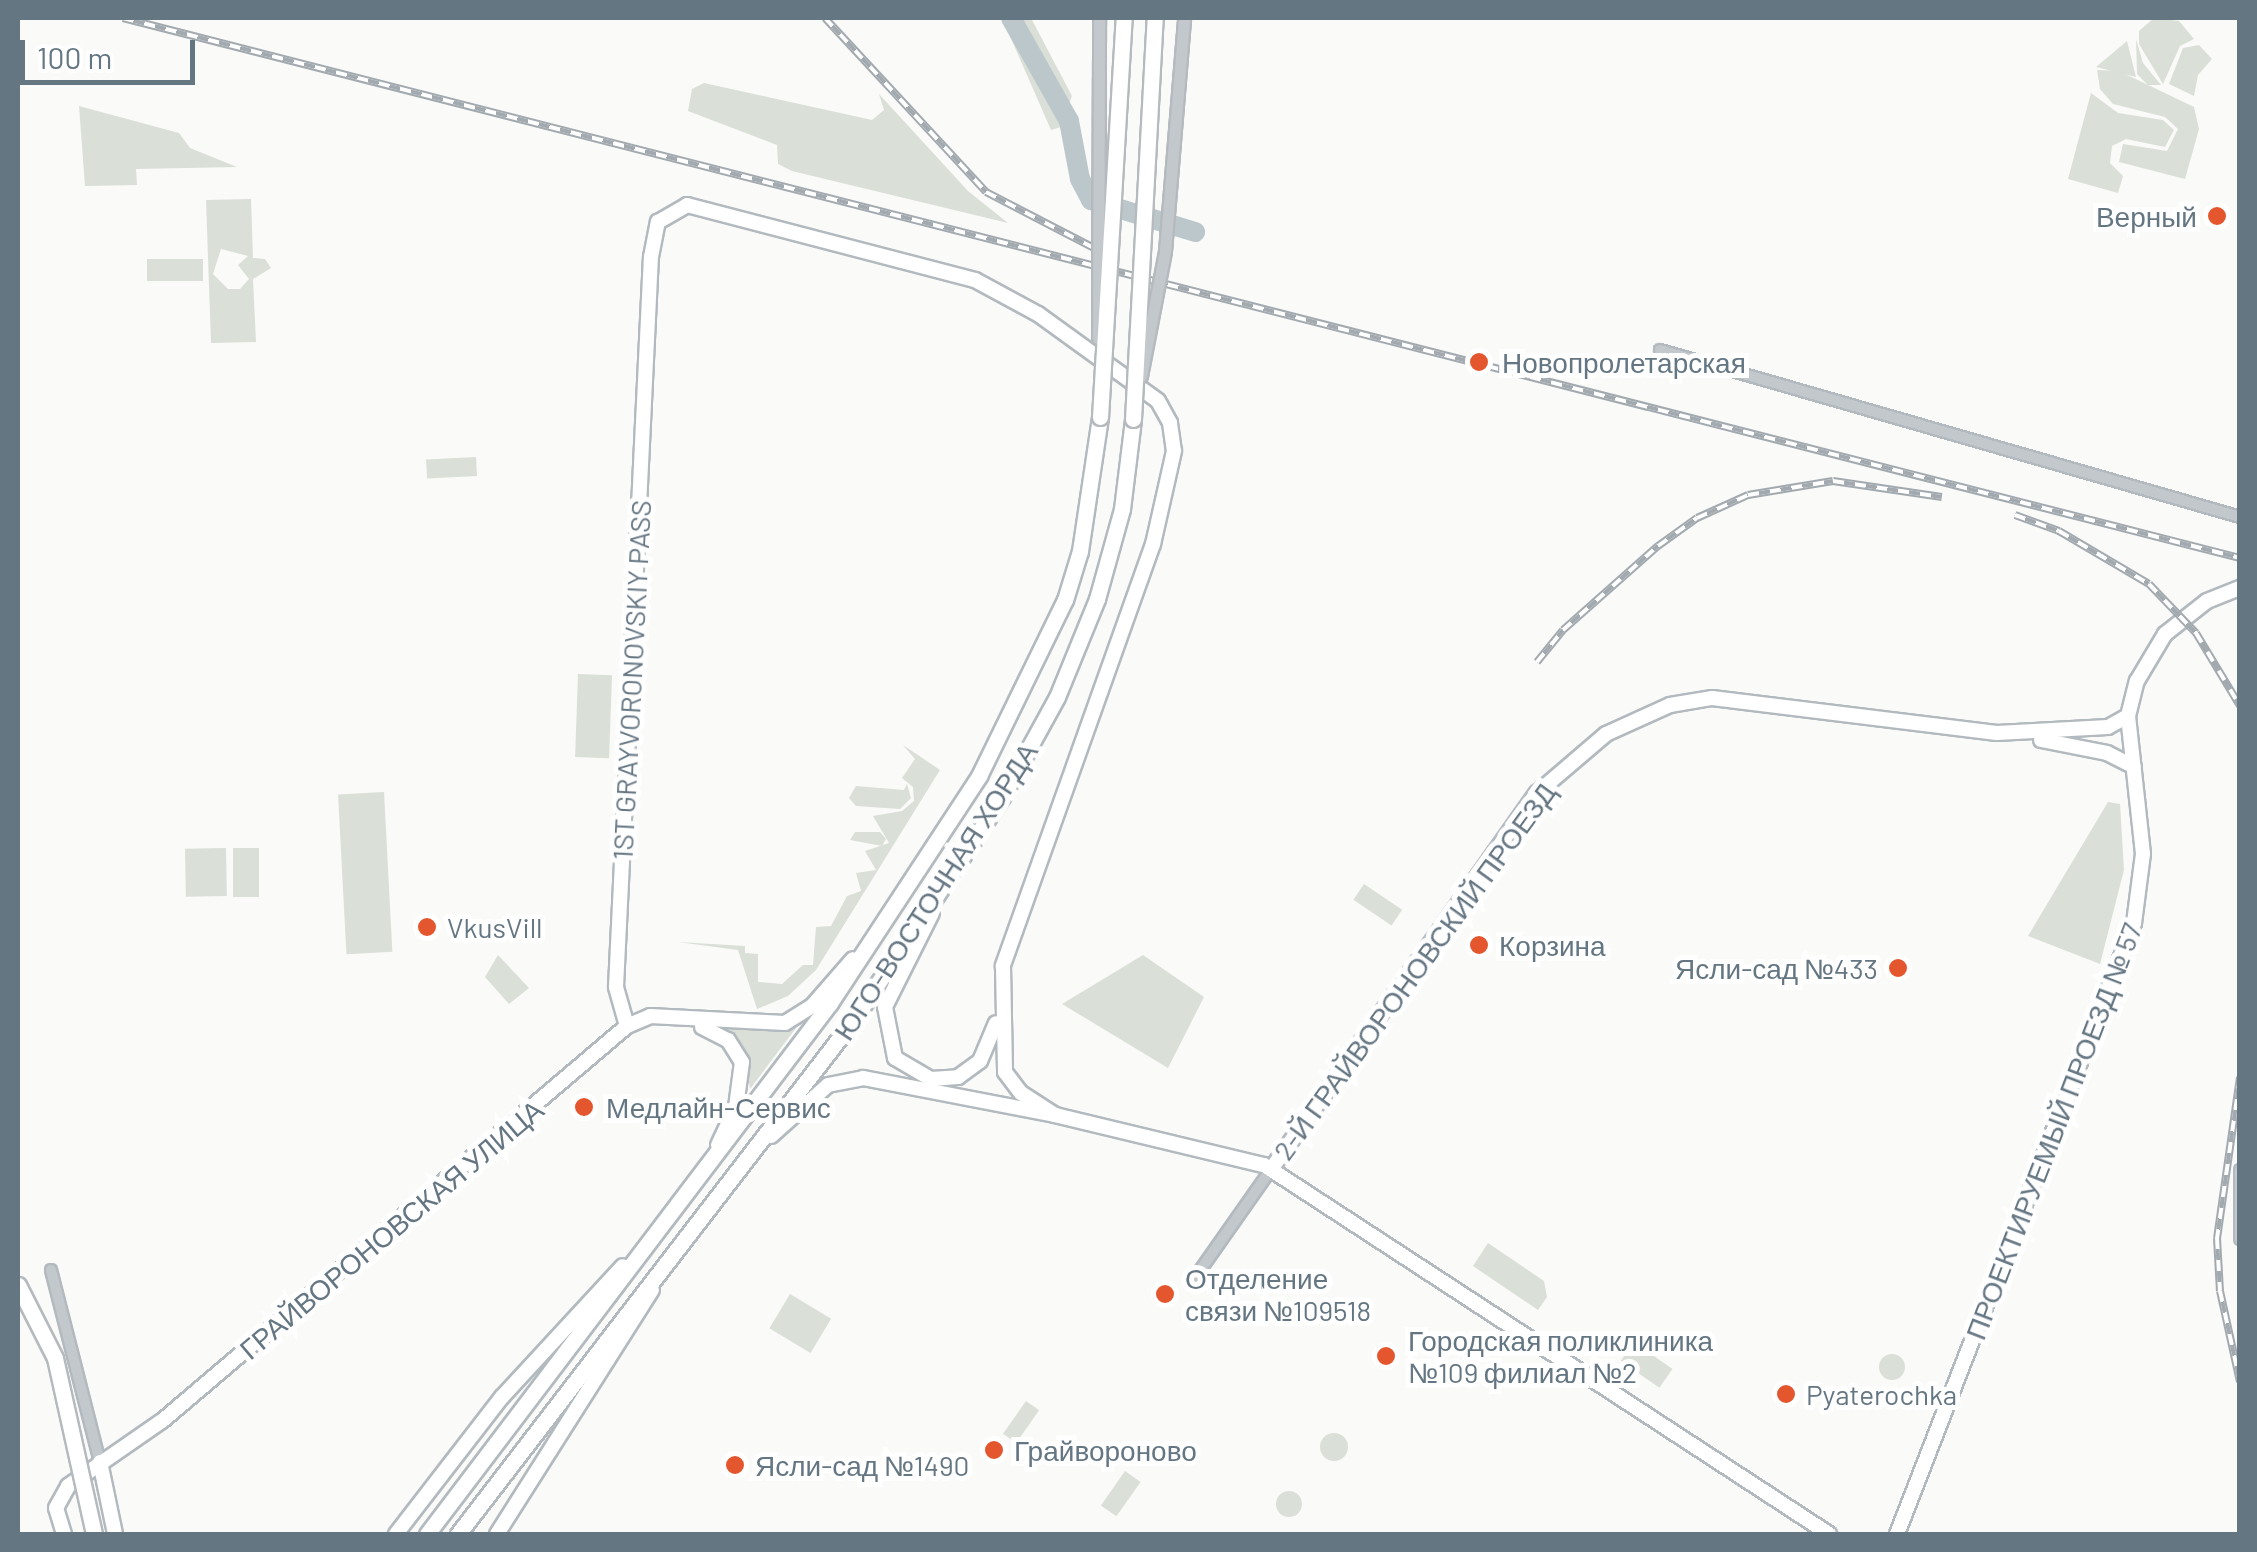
<!DOCTYPE html>
<meta charset="utf-8">
<style>
body{margin:0}
#map{position:relative;width:2257px;height:1552px;overflow:hidden;background:#fafaf8;font-family:Barlow,sans-serif}
div>[style]{position:absolute}
.green>*{inset:0;background:#dadfd7;transform-origin:0 0}
.round{border-radius:50%}
.river>*{height:20px;margin:-10px;padding:0 10px;transform-origin:10px;border-radius:10px;background:#bbc7cb}
.roads{filter:drop-shadow(2px 0 #b3babf) drop-shadow(-2px 0 #b3babf) drop-shadow(0 2px #b3babf) drop-shadow(0 -2px #b3babf)}
.minor>*{height:10px;margin:-5px;padding:0 5px;transform-origin:5px;border-radius:5px;background:#c3c8cc}
.secondary>*{height:14px;margin:-7px;padding:0 7px;transform-origin:7px;border-radius:7px;background:#fff}
.primary>*{height:15px;margin:-7.5px;padding:0 7.5px;transform-origin:7.5px;border-radius:7.5px;background:#fff}
.rail>*{height:8px;margin-top:-4px;transform-origin:0;background:repeating-linear-gradient(90deg,#fff 0 11px,#a2aab0 0 22px);box-sizing:border-box;border-block:2px solid #a2aab0}
.bridges{filter:drop-shadow(2px 0 #b5babe) drop-shadow(-2px 0 #b5babe) drop-shadow(0 2px #b5babe) drop-shadow(0 -2px #b5babe)}
.tertiary-bridge>*{height:11px;margin:-5.5px;padding:0 5.5px;transform-origin:5.5px;border-radius:5.5px;background:#c3c8cc}
.primary-bridge>*{height:15px;margin:-7.5px;padding:0 7.5px;transform-origin:7.5px;border-radius:7.5px;background:#fff}
.dots>*{width:28px;height:28px;translate:-50% -50%;box-sizing:border-box;border:5px solid #fff;border-radius:50%}
span{translate:-50% -50%;white-space:nowrap;text-align:center;line-height:1.15;-webkit-text-stroke:10px #fff;paint-order:stroke}
.poi-label{font-size:28px;color:#657683}
.right{translate:-100% -50%;text-align:right}
.left{translate:0 -50%;text-align:left}
.street-label{font-size:28px;color:#657683}
.frame{position:absolute;inset:0;border:20px solid #657683;pointer-events:none}
.scale{position:absolute;left:20px;top:40px;width:175px;height:45px;box-sizing:border-box;border:5px solid #657683;border-top:0;padding-left:12px;font-size:30px;line-height:35px;white-space:nowrap;color:#657683;-webkit-text-stroke:8px #fff;paint-order:stroke}
</style>
<div id="map">
<div class="green">
<i style="clip-path:polygon(1002px 18px,1031px 18px,1072px 96px,1061px 127px,1051px 130px)"></i>
<i style="clip-path:polygon(2154px 18px,2179px 21px,2194px 39px,2180px 46px,2163px 84px,2139px 44px,2139px 31px)"></i>
<i style="clip-path:polygon(2136px 39px,2143px 63px,2161px 85px,2148px 85px,2137px 74px)"></i>
<i style="clip-path:polygon(2127px 41px,2136px 77px,2096px 67px)"></i>
<i style="clip-path:polygon(2199px 45px,2212px 59px,2198px 75px,2194px 96px,2169px 84px,2183px 48px)"></i>
<i style="clip-path:polygon(2097px 70px,2119px 71px,2194px 107px,2199px 129px,2185px 179px,2119px 162px,2123px 144px,2167px 151px,2178px 129px,2165px 117px,2113px 104px,2100px 89px)"></i>
<i style="clip-path:polygon(704px 83px,872px 120px,884px 110px,879px 94px,968px 191px,1008px 223px,792px 171px,778px 164px,777px 145px,688px 111px,692px 89px)"></i>
<i style="clip-path:polygon(2091px 93px,2118px 113px,2163px 120px,2174px 130px,2165px 147px,2126px 139px,2112px 146px,2110px 163px,2123px 176px,2118px 193px,2068px 179px)"></i>
<i style="clip-path:polygon(79px 106px,179px 133px,190px 148px,237px 167px,136px 169px,137px 185px,85px 186px)"></i>
<i style="clip-path:polygon(evenodd,251px 199px,253px 258px,265px 259px,271px 268px,253px 279px,256px 342px,211px 343px,206px 200px,251px 199px,221px 249px,248px 256px,238px 265px,249px 279px,240px 289px,228px 289px,213px 274px,221px 249px)"></i>
<i style="left:203px;top:259px;width:22px;height:56px;rotate:90deg"></i>
<i style="left:476px;top:457px;width:19px;height:50px;rotate:87deg"></i>
<i style="left:578px;top:674px;width:34px;height:83px;rotate:2deg"></i>
<i style="clip-path:polygon(903px 745px,940px 770px,816px 970px,788px 996px,757px 1009px,738px 950px,678px 942px,745px 946px,745px 953px,758px 954px,758px 982px,782px 984px,803px 965px,813px 965px,816px 927px,831px 926px,847px 896px,861px 891px,856px 873px,876px 870px,865px 851px,889px 843px,873px 816px,902px 811px,914px 801px,913px 787px,902px 778px,915px 759px)"></i>
<i style="clip-path:polygon(907px 784px,911px 798px,900px 809px,856px 806px,849px 798px,856px 786px,904px 790px)"></i>
<i style="left:384px;top:792px;width:160px;height:46px;rotate:87deg"></i>
<i style="clip-path:polygon(2108px 802px,2120px 804px,2124px 870px,2100px 964px,2028px 936px)"></i>
<i style="clip-path:polygon(880px 832px,886px 839px,882px 846px,850px 840px,855px 832px)"></i>
<i style="left:226px;top:848px;width:48px;height:41px;rotate:89deg"></i>
<i style="left:233px;top:848px;width:26px;height:49px"></i>
<i style="left:1364px;top:884px;width:46px;height:19px;rotate:34deg"></i>
<i style="clip-path:polygon(498px 955px,529px 988px,509px 1004px,485px 977px)"></i>
<i style="clip-path:polygon(1143px 955px,1204px 997px,1168px 1068px,1062px 1004px)"></i>
<i style="clip-path:polygon(799px 1024px,750px 1089px,744px 1052px,719px 1026px,774px 1031px)"></i>
<i style="clip-path:polygon(1488px 1243px,1544px 1281px,1547px 1297px,1538px 1310px,1473px 1266px)"></i>
<i style="left:790px;top:1294px;width:48px;height:40px;rotate:31deg"></i>
<i style="left:1634px;top:1342px;width:47px;height:23px;rotate:35deg"></i>
<i class="round" style="left:1879px;top:1354px;width:26px;height:26px"></i>
<i style="left:1026px;top:1401px;width:16px;height:40px;rotate:35deg"></i>
<i class="round" style="left:1320px;top:1433px;width:28px;height:28px"></i>
<i style="left:1125px;top:1471px;width:19px;height:42px;rotate:35deg"></i>
<i class="round" style="left:1276px;top:1491px;width:26px;height:26px"></i>
</div>
<div class="river">
<i style="left:1011px;top:18px;width:118px;rotate:60.6deg"></i>
<i style="left:1069px;top:121px;width:59px;rotate:79.3deg"></i>
<i style="left:1080px;top:179px;width:24px;rotate:62deg"></i>
<i style="left:1091px;top:200px;width:109px;rotate:17.1deg"></i>
</div>
<div class="roads">
<div class="minor">
<i style="left:1660px;top:350px;width:604px;rotate:16.06deg"></i>
<i style="left:2240px;top:1170px;width:69px;rotate:90deg"></i>
<i style="left:51px;top:1270px;width:198px;rotate:75.7deg"></i>
<i style="left:1194px;top:1279px;width:136px;rotate:-54.9deg"></i>
</div>
<div class="secondary">
<i style="left:2041px;top:740px;width:67px;rotate:11.1deg"></i>
<i style="left:2107px;top:753px;width:30px;rotate:27deg"></i>
<i style="left:932px;top:913px;width:105px;rotate:116.6deg"></i>
<i style="left:885px;top:1007px;width:52px;rotate:78.9deg"></i>
<i style="left:895px;top:1058px;width:42px;rotate:30.3deg"></i>
<i style="left:931px;top:1079px;width:27px;rotate:-4deg"></i>
<i style="left:958px;top:1077px;width:27px;rotate:-36deg"></i>
<i style="left:980px;top:1061px;width:41px;rotate:-67.2deg"></i>
<i style="left:627px;top:1026px;width:41px;rotate:-105.8deg"></i>
<i style="left:616px;top:987px;width:731px;rotate:-87.26deg"></i>
<i style="left:651px;top:257px;width:36px;rotate:-79deg"></i>
<i style="left:658px;top:222px;width:34px;rotate:-30deg"></i>
<i style="left:687px;top:205px;width:298px;rotate:14.6deg"></i>
<i style="left:975px;top:280px;width:72px;rotate:28.4deg"></i>
<i style="left:1038px;top:314px;width:148px;rotate:35.9deg"></i>
<i style="left:1158px;top:401px;width:25px;rotate:61deg"></i>
<i style="left:1170px;top:423px;width:28px;rotate:82deg"></i>
<i style="left:1174px;top:451px;width:95px;rotate:102.7deg"></i>
<i style="left:1153px;top:544px;width:448px;rotate:109.6deg"></i>
<i style="left:1003px;top:966px;width:106px;rotate:88.9deg"></i>
<i style="left:1005px;top:1072px;width:26px;rotate:53deg"></i>
<i style="left:1021px;top:1093px;width:40px;rotate:32.9deg"></i>
<i style="left:702px;top:1027px;width:29px;rotate:27deg"></i>
<i style="left:728px;top:1040px;width:26px;rotate:58deg"></i>
<i style="left:742px;top:1062px;width:45px;rotate:97.6deg"></i>
<i style="left:736px;top:1107px;width:42px;rotate:115.3deg"></i>
<i style="left:771px;top:1136px;width:76px;rotate:-41.8deg"></i>
<i style="left:828px;top:1085px;width:36px;rotate:-11deg"></i>
<i style="left:863px;top:1078px;width:196px;rotate:10.9deg"></i>
<i style="left:1055px;top:1115px;width:215px;rotate:13.5deg"></i>
<i style="left:1264px;top:1165px;width:675px;rotate:33.15deg"></i>
<i style="left:1272px;top:1168px;width:459px;rotate:-54.8deg"></i>
<i style="left:1537px;top:793px;width:91px;rotate:-40.5deg"></i>
<i style="left:1606px;top:734px;width:70px;rotate:-24.4deg"></i>
<i style="left:1670px;top:705px;width:43px;rotate:-9.5deg"></i>
<i style="left:1712px;top:698px;width:287px;rotate:7deg"></i>
<i style="left:1997px;top:733px;width:111px;rotate:-3.1deg"></i>
<i style="left:2108px;top:727px;width:23px;rotate:-29deg"></i>
<i style="left:2128px;top:716px;width:36px;rotate:-76deg"></i>
<i style="left:2137px;top:681px;width:55px;rotate:-59.2deg"></i>
<i style="left:2165px;top:634px;width:53px;rotate:-38.2deg"></i>
<i style="left:2207px;top:601px;width:35px;rotate:-22deg"></i>
<i style="left:100px;top:1462px;width:74px;rotate:78.2deg"></i>
<i style="left:64px;top:1534px;width:27px;rotate:-107deg"></i>
<i style="left:56px;top:1508px;width:25px;rotate:-61deg"></i>
<i style="left:68px;top:1486px;width:114px;rotate:-34.7deg"></i>
<i style="left:162px;top:1421px;width:610px;rotate:-40.35deg"></i>
<i style="left:627px;top:1026px;width:25px;rotate:-23deg"></i>
<i style="left:650px;top:1016px;width:135px;rotate:3deg"></i>
<i style="left:785px;top:1023px;width:32px;rotate:-32deg"></i>
<i style="left:812px;top:1006px;width:62px;rotate:-48.9deg"></i>
<i style="left:396px;top:1534px;width:173px;rotate:-52.3deg"></i>
<i style="left:502px;top:1397px;width:178px;rotate:-47.3deg"></i>
<i style="left:497px;top:1534px;width:289px;rotate:-57.6deg"></i>
<i style="left:1897px;top:1534px;width:655px;rotate:-68.8deg"></i>
<i style="left:2134px;top:923px;width:70px;rotate:-82.6deg"></i>
<i style="left:2143px;top:854px;width:139px;rotate:-96.2deg"></i>
</div>
<div class="primary">
<i style="left:427px;top:1534px;width:667px;rotate:-52.8deg"></i>
<i style="left:830px;top:1003px;width:272px;rotate:-56.7deg"></i>
<i style="left:979px;top:776px;width:196px;rotate:-64deg"></i>
<i style="left:1065px;top:600px;width:51px;rotate:-73deg"></i>
<i style="left:1080px;top:551px;width:135px;rotate:-81.5deg"></i>
<i style="left:458px;top:1534px;width:650px;rotate:-52.44deg"></i>
<i style="left:854px;top:1019px;width:267px;rotate:-56.3deg"></i>
<i style="left:1002px;top:797px;width:114px;rotate:-61.2deg"></i>
<i style="left:1057px;top:697px;width:106px;rotate:-67.8deg"></i>
<i style="left:1097px;top:599px;width:93px;rotate:-74.5deg"></i>
<i style="left:1122px;top:509px;width:91px;rotate:-83deg"></i>
</div>
</div>
<div class="rail">
<i style="left:123px;top:18px;width:2185px;rotate:14.31deg"></i>
<i style="left:825px;top:18px;width:237px;rotate:47.2deg"></i>
<i style="left:986px;top:192px;width:128px;rotate:27.4deg"></i>
<i style="left:2015px;top:515px;width:47px;rotate:20deg"></i>
<i style="left:2059px;top:531px;width:104px;rotate:30.5deg"></i>
<i style="left:2149px;top:584px;width:68px;rotate:46.2deg"></i>
<i style="left:2196px;top:633px;width:85px;rotate:58.9deg"></i>
<i style="left:1537px;top:662px;width:41px;rotate:-50.9deg"></i>
<i style="left:1563px;top:630px;width:127px;rotate:-41.5deg"></i>
<i style="left:1658px;top:546px;width:48px;rotate:-35.7deg"></i>
<i style="left:1697px;top:518px;width:56px;rotate:-24.3deg"></i>
<i style="left:1748px;top:495px;width:86px;rotate:-9.4deg"></i>
<i style="left:1833px;top:481px;width:110px;rotate:8.4deg"></i>
<i style="left:2240px;top:1077px;width:163px;rotate:98.1deg"></i>
<i style="left:2217px;top:1238px;width:53px;rotate:86.8deg"></i>
<i style="left:2220px;top:1291px;width:93px;rotate:77.6deg"></i>
</div>
<div class="bridges">
<div class="tertiary-bridge">
<i style="left:1098px;top:338px;width:320px;rotate:-89.8deg"></i>
<i style="left:1141px;top:376px;width:127px;rotate:-79.1deg"></i>
<i style="left:1165px;top:251px;width:234px;rotate:-85.3deg"></i>
</div>
<div class="primary-bridge">
<i style="left:1100px;top:417px;width:400px;rotate:-86.6deg"></i>
<i style="left:1133px;top:419px;width:402px;rotate:-86.9deg"></i>
<i style="left:18px;top:1285px;width:82px;rotate:63.1deg"></i>
<i style="left:55px;top:1358px;width:180px;rotate:77.5deg"></i>
</div>
</div>
<div class="dots">
<i style="left:2217px;top:216px;background:#e4572e"></i>
<i style="left:1479px;top:362px;background:#e4572e"></i>
<i style="left:427px;top:927px;background:#e4572e"></i>
<i style="left:1479px;top:945px;background:#e4572e"></i>
<i style="left:1898px;top:968px;background:#e4572e"></i>
<i style="left:584px;top:1107px;background:#e4572e"></i>
<i style="left:1165px;top:1294px;background:#e4572e"></i>
<i style="left:1386px;top:1356px;background:#e4572e"></i>
<i style="left:1786px;top:1394px;background:#e4572e"></i>
<i style="left:994px;top:1450px;background:#e4572e"></i>
<i style="left:735px;top:1465px;background:#e4572e"></i>
</div>
<div class="poi-label">
<span class="right" style="left:2197px;top:216px">Верный</span>
<span class="left" style="left:1502px;top:362px">Новопролетарская</span>
<span class="left" style="left:447px;top:927px">VkusVill</span>
<span class="left" style="left:1499px;top:945px">Корзина</span>
<span class="right" style="left:1878px;top:968px">Ясли-сад №433</span>
<span class="left" style="left:606px;top:1107px">Медлайн-Сервис</span>
<span class="left" style="left:1185px;top:1294px">Отделение<br>связи №109518</span>
<span class="left" style="left:1408px;top:1356px">Городская поликлиника<br>№109 филиал №2</span>
<span class="left" style="left:1806px;top:1394px">Pyaterochka</span>
<span class="left" style="left:1014px;top:1450px">Грайвороново</span>
<span class="left" style="left:755px;top:1465px">Ясли-сад №1490</span>
</div>
<div class="street-label">
<span style="left:631px;top:680px;rotate:-87deg">1ST GRAYVORONOVSKIY PASS</span>
<span style="left:935px;top:891px;rotate:-57deg">ЮГО-ВОСТОЧНАЯ ХОРДА</span>
<span style="left:1414px;top:971px;rotate:-54deg">2-Й ГРАЙВОРОНОВСКИЙ ПРОЕЗД</span>
<span style="left:2053px;top:1131px;rotate:-69deg">ПРОЕКТИРУЕМЫЙ ПРОЕЗД № 57</span>
<span style="left:391px;top:1229px;rotate:-40deg">ГРАЙВОРОНОВСКАЯ УЛИЦА</span>
</div>
<div class="frame"></div>
<div class="scale">100 m</div>
</div>
